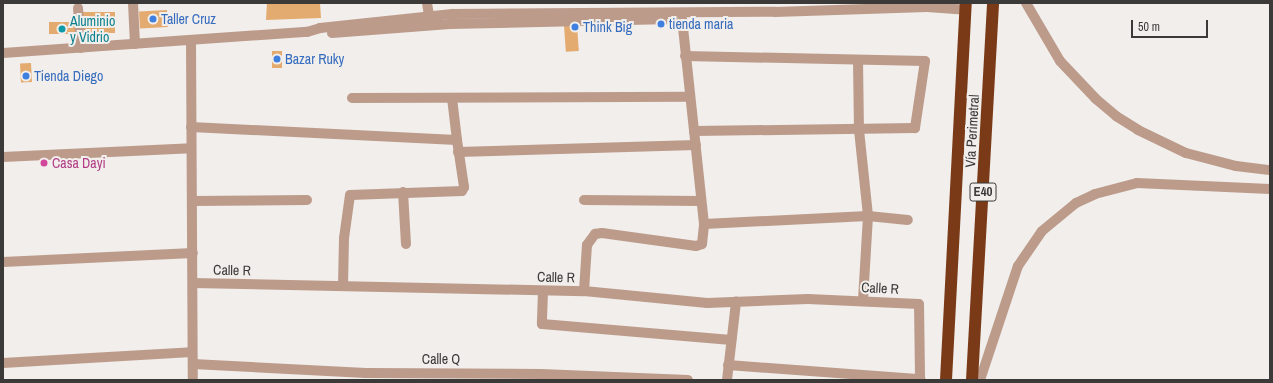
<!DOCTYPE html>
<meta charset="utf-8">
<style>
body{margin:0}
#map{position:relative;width:1273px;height:383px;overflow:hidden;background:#f1eeeb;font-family:"Archivo Narrow",sans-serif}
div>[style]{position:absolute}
.building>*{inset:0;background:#e4ab70;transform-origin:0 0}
.minor>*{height:10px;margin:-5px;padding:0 5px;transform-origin:5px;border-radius:5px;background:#bc9b8b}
.highway>*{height:12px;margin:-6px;padding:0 6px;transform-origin:6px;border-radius:6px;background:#7a3a17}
.dots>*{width:11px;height:11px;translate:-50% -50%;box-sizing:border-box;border:2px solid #f1eeeb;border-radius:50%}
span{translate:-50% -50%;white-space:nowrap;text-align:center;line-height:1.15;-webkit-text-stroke:4px #f1eeeb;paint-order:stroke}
.shield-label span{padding:1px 3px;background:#f1eeeb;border:1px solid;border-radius:3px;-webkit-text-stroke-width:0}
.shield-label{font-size:13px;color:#3b3a39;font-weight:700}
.shop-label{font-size:14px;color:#366cbe}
.left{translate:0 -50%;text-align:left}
.culture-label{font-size:14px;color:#0d838f}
.street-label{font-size:14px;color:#3b3a39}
.hotel-label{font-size:14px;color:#b23c85}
.frame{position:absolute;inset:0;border:4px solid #3b3a39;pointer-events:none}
.scale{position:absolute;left:1131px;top:20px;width:77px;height:18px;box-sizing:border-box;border:2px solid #3b3a39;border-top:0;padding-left:5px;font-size:12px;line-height:14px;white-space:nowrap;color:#3b3a39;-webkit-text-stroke:3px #f1eeeb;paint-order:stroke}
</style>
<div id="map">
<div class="building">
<i style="clip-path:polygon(267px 3px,320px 3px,321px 18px,266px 20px)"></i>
<i style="left:167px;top:10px;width:17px;height:28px;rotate:87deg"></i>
<i style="left:83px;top:12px;width:32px;height:21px"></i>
<i style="left:75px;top:22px;width:12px;height:26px;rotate:90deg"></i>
<i style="left:577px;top:25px;width:26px;height:13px;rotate:86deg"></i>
<i style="left:272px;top:51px;width:10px;height:17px"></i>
<i style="left:337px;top:53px;width:7px;height:9px;rotate:82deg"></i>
<i style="left:31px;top:63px;width:19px;height:11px;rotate:87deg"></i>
</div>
<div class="minor">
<i style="left:133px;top:3px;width:41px;rotate:87.2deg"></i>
<i style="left:427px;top:3px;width:13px;rotate:81deg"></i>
<i style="left:1026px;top:3px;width:67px;rotate:59.6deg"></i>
<i style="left:1060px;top:61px;width:52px;rotate:46.5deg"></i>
<i style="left:1096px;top:99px;width:26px;rotate:40deg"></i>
<i style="left:1116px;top:116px;width:26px;rotate:32deg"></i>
<i style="left:1138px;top:130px;width:53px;rotate:25.6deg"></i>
<i style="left:1186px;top:153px;width:52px;rotate:14.6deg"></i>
<i style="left:1236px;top:166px;width:34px;rotate:7deg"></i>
<i style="left:78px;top:8px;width:40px;rotate:85.7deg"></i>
<i style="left:332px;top:33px;width:118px;rotate:-4.4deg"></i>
<i style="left:450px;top:24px;width:222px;rotate:-1.3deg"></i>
<i style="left:191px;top:40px;width:340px;rotate:89.7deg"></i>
<i style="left:3px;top:53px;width:305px;rotate:-4deg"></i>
<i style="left:307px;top:32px;width:14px;rotate:-17deg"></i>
<i style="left:320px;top:28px;width:133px;rotate:-6.1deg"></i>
<i style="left:452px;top:14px;width:323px;rotate:-0.4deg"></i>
<i style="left:775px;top:12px;width:152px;rotate:-1.9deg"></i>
<i style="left:927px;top:7px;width:39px;rotate:4deg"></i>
<i style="left:685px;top:56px;width:240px;rotate:1.2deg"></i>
<i style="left:925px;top:61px;width:68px;rotate:98.5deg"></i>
<i style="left:915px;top:128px;width:221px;rotate:179.2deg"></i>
<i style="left:858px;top:60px;width:70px;rotate:89.2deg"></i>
<i style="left:859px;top:130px;width:86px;rotate:84deg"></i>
<i style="left:868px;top:216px;width:85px;rotate:93.4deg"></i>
<i style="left:352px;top:98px;width:337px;rotate:-0.2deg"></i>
<i style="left:452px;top:98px;width:42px;rotate:83.2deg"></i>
<i style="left:191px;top:127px;width:266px;rotate:2.8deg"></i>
<i style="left:457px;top:140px;width:48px;rotate:81.5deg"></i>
<i style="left:464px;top:187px;width:4px;rotate:117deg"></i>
<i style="left:462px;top:191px;width:112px;rotate:178deg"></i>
<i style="left:350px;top:195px;width:43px;rotate:97.9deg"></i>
<i style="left:344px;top:238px;width:47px;rotate:91.2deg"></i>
<i style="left:458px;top:152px;width:238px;rotate:-1.7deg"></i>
<i style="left:3px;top:157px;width:188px;rotate:-2.7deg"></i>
<i style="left:403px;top:192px;width:52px;rotate:86.7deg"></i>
<i style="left:584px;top:200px;width:117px;rotate:0.5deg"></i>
<i style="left:192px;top:201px;width:115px;rotate:-0.5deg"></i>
<i style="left:704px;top:224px;width:164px;rotate:-2.8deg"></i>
<i style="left:868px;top:216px;width:40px;rotate:5.7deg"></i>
<i style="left:3px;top:262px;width:190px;rotate:-2.7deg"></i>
<i style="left:193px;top:283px;width:391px;rotate:1.2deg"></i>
<i style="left:584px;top:291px;width:124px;rotate:5.6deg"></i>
<i style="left:707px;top:303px;width:101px;rotate:-2.3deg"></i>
<i style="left:808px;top:299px;width:111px;rotate:2.6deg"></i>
<i style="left:919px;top:304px;width:76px;rotate:89.2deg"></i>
<i style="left:543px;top:291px;width:33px;rotate:92deg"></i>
<i style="left:542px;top:324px;width:190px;rotate:4.8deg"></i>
<i style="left:584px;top:291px;width:46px;rotate:-86.3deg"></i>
<i style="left:587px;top:245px;width:14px;rotate:-54deg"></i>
<i style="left:595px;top:234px;width:7px;rotate:-8deg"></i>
<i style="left:602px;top:233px;width:95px;rotate:7.9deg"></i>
<i style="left:696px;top:246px;width:6px;rotate:-18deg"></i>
<i style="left:702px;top:244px;width:20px;rotate:-84deg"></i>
<i style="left:704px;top:224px;width:206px;rotate:-96.1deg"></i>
<i style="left:3px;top:363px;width:189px;rotate:-3.3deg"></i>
<i style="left:193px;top:364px;width:173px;rotate:3deg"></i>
<i style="left:366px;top:373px;width:175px;rotate:0.3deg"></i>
<i style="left:541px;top:374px;width:147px;rotate:2.3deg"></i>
<i style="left:728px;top:365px;width:193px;rotate:4.2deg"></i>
<i style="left:727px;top:380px;width:79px;rotate:-83.4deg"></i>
<i style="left:980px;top:380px;width:120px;rotate:-71.6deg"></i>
<i style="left:1018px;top:266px;width:42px;rotate:-55.6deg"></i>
<i style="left:1042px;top:231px;width:44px;rotate:-39.5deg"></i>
<i style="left:1076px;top:203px;width:21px;rotate:-25deg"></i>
<i style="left:1095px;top:194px;width:43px;rotate:-14.7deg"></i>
<i style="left:1137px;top:183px;width:133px;rotate:2.6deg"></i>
</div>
<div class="highway">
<i style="left:946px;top:380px;width:378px;rotate:-87deg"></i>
<i style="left:972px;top:380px;width:378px;rotate:-86.8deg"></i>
</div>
<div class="dots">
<i style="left:153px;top:19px;background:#3f7fe0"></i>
<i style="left:661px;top:24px;background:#3f7fe0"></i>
<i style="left:575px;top:27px;background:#3f7fe0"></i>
<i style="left:62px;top:29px;background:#0f9aa8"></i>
<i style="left:277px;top:59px;background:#3f7fe0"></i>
<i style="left:26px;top:76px;background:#3f7fe0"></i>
<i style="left:44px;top:163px;background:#d1479c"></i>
</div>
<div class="shield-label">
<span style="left:983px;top:192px">E40</span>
</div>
<div class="shop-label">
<span class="left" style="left:161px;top:19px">Taller Cruz</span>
<span class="left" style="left:669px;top:24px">tienda maria</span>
<span class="left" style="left:583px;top:27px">Think Big</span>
<span class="left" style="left:285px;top:59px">Bazar Ruky</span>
<span class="left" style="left:34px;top:76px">Tienda Diego</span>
</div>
<div class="culture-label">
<span class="left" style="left:70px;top:29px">Aluminio<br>y Vidrio</span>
</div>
<div class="street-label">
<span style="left:972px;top:131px;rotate:-87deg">Vía Perimetral</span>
<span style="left:232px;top:270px;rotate:1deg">Calle R</span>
<span style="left:556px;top:277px;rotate:1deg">Calle R</span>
<span style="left:880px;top:288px;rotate:3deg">Calle R</span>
<span style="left:441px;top:359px">Calle Q</span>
</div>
<div class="hotel-label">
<span class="left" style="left:52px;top:163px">Casa Dayi</span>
</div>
<div class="frame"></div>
<div class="scale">50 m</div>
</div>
